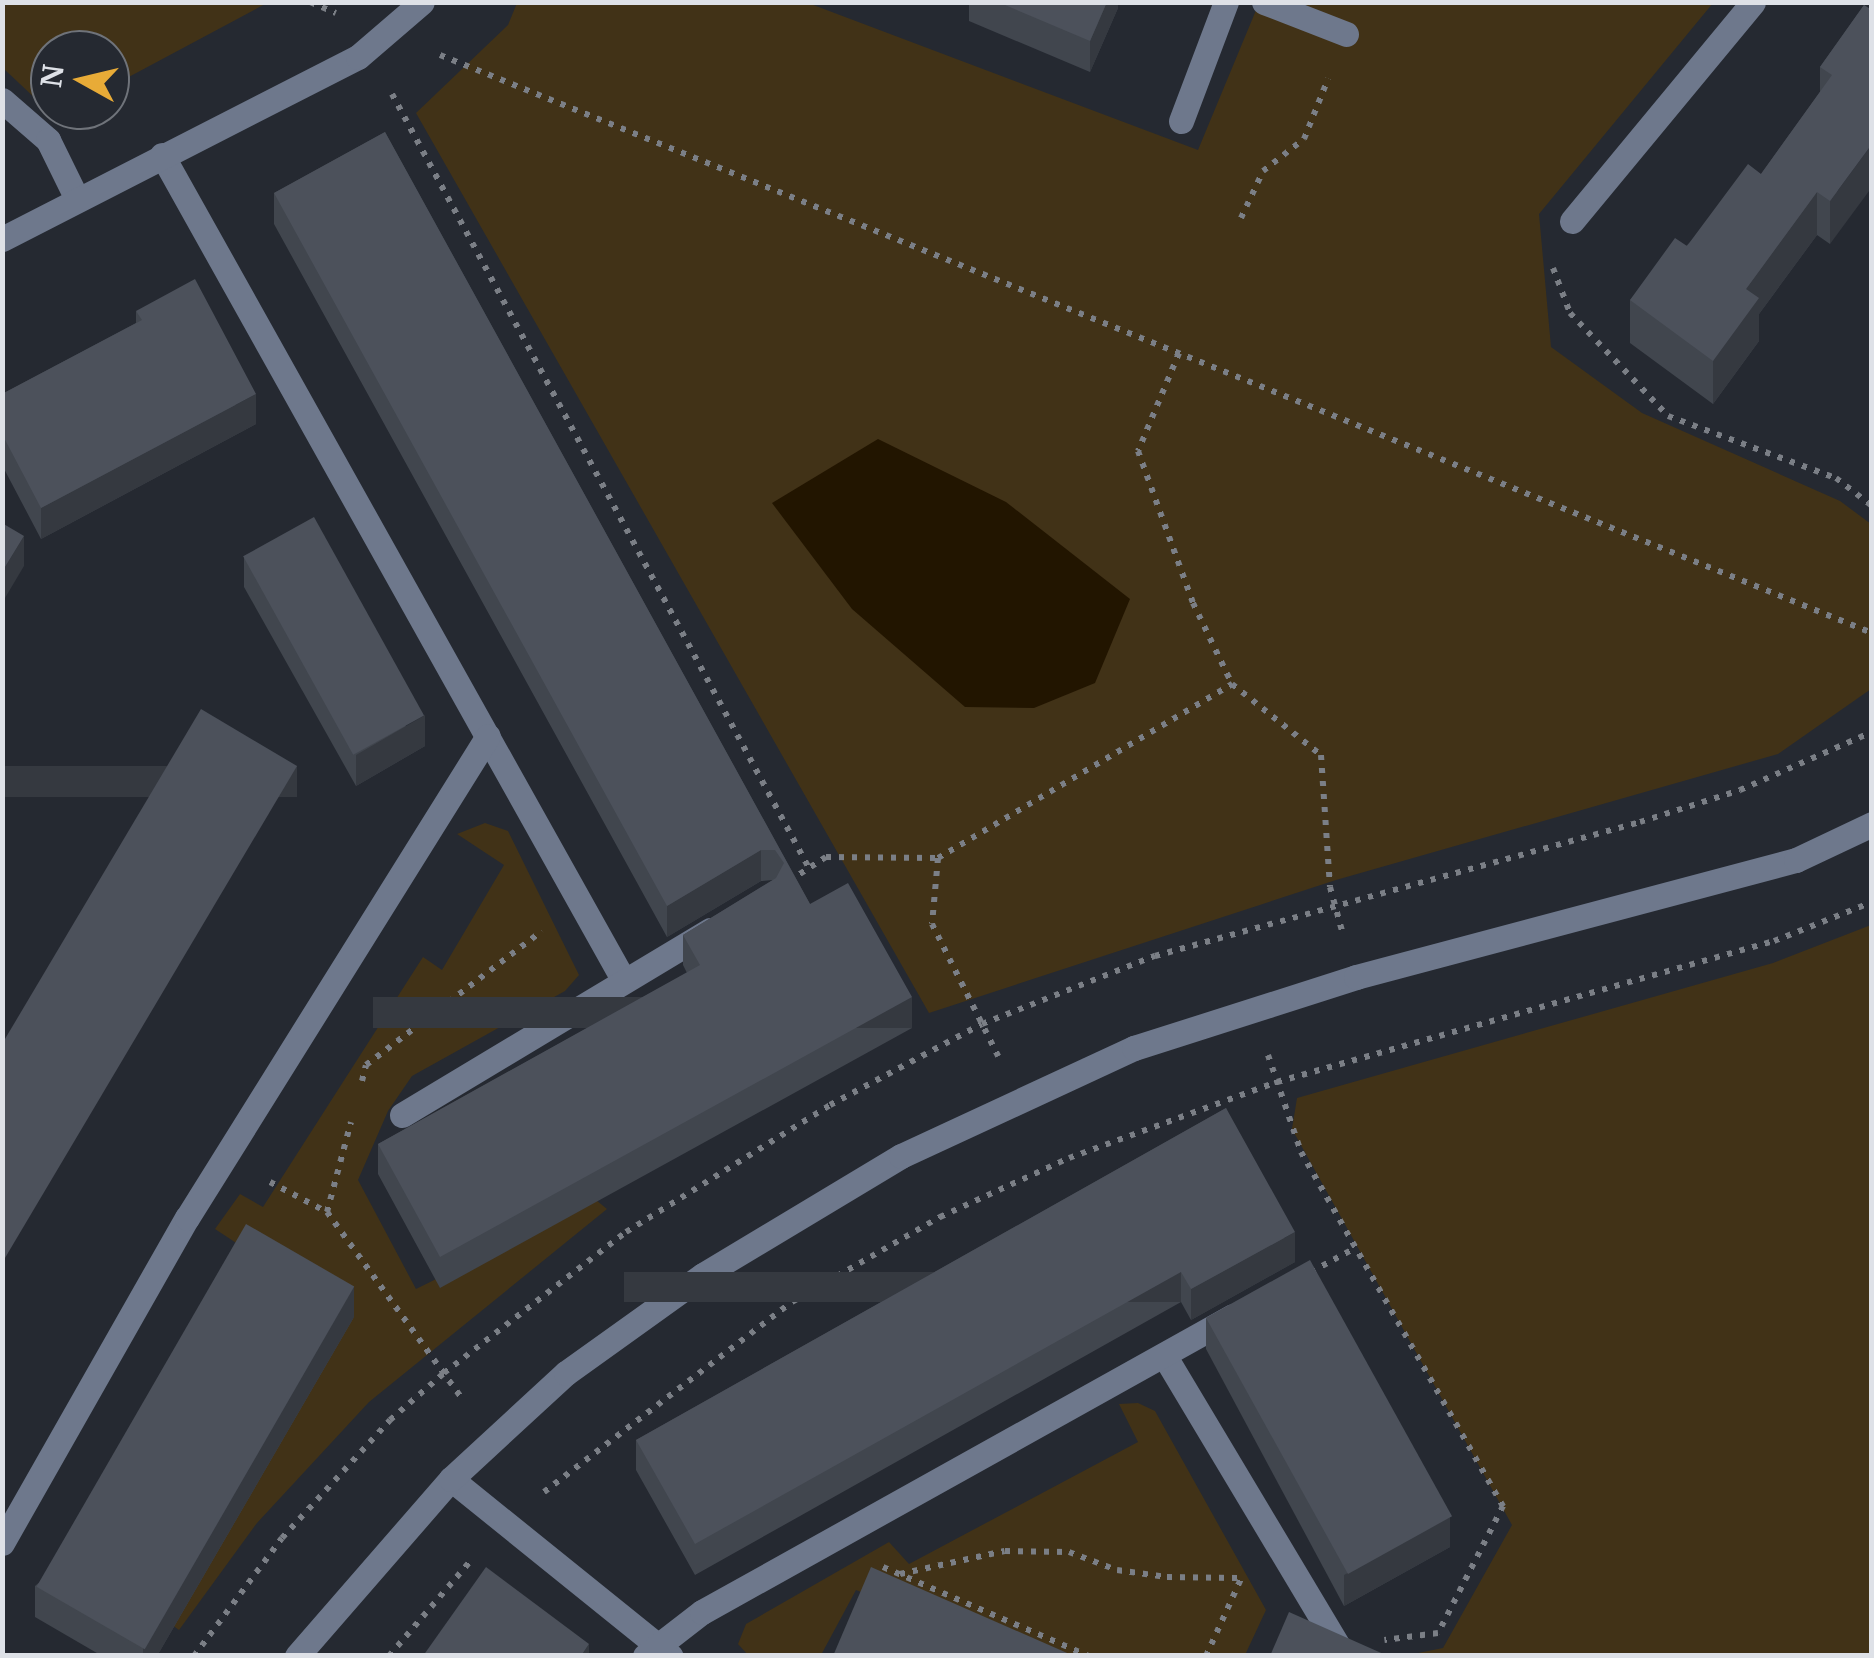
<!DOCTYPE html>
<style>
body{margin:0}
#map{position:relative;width:1874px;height:1658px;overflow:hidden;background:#252931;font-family:Merriweather,serif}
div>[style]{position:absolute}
.green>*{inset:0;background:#413217}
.water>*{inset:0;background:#221500}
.path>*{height:6px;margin-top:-3px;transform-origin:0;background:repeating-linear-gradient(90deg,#7b7f86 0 5px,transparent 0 13px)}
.minor>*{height:25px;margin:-12.5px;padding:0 12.5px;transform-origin:12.5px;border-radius:12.5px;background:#6e788c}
.wall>*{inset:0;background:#41464e}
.shaded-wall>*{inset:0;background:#353940;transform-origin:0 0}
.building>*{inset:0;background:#4c515b;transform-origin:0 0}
span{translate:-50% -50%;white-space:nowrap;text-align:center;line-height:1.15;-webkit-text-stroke:10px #252931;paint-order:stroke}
.frame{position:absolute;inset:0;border:5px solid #dee1e7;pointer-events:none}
.north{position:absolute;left:30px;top:30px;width:100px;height:100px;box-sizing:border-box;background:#252931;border:2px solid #6f737a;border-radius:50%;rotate:278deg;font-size:28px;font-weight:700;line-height:40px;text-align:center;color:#dee1e7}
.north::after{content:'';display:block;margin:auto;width:35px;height:45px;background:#e8ab37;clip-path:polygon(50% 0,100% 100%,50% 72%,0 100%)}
</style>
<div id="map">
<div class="green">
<i style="clip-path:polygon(2px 3px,3px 2px,267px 3px,110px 87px,110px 50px,50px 50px,50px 110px,68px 110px,55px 117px,3px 68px)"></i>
<i style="clip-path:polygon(517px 3px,808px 3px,1198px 150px,1259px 3px,1713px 3px,1539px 214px,1551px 347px,1642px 413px,1840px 501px,1871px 524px,1871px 689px,1778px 754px,1336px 880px,929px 1013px,416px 113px,508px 25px)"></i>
<i style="clip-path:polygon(485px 823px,508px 831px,579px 975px,565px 991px,412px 1076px,388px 1111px,358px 1180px,416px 1289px,596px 1200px,607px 1209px,369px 1402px,257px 1523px,179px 1630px,168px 1622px,347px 1316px,215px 1229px,240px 1194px,263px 1207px,423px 957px,442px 970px,504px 865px,457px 834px)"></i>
<i style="clip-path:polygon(1871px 925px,1871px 1655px,1408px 1655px,1443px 1648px,1512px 1525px,1292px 1129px,1297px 1098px,1773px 963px)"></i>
<i style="clip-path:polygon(1138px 1403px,1155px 1411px,1266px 1610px,1245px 1655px,1023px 1655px,856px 1590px,821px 1655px,748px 1655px,738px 1644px,746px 1624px,889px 1542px,909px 1564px,1138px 1442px,1119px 1404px)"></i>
</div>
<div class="water">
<i style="clip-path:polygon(878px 439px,1006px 502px,1130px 599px,1095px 683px,1034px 708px,965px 707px,852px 609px,772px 503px)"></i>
</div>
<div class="path">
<i style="left:310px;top:2px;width:28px;rotate:23deg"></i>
<i style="left:440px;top:55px;width:1544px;rotate:21.98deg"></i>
<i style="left:392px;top:94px;width:879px;rotate:61.69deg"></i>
<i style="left:1241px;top:218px;width:52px;rotate:-64.9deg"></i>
<i style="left:1263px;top:171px;width:52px;rotate:-38deg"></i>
<i style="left:1304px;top:139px;width:65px;rotate:-68.2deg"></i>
<i style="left:1553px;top:268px;width:48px;rotate:69.3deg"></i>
<i style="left:1570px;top:313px;width:142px;rotate:46.4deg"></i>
<i style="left:1668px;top:416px;width:179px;rotate:20.3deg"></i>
<i style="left:1836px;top:478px;width:46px;rotate:37.9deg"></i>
<i style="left:1179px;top:353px;width:106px;rotate:112.7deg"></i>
<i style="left:1138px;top:451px;width:162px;rotate:70.1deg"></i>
<i style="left:1193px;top:603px;width:90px;rotate:64.3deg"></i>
<i style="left:1232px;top:684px;width:114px;rotate:38.6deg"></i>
<i style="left:1321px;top:755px;width:132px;rotate:86.1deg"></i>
<i style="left:1330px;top:887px;width:46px;rotate:74.7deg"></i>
<i style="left:938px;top:858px;width:66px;rotate:95.2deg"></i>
<i style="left:932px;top:924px;width:148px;rotate:63.4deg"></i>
<i style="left:789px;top:881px;width:44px;rotate:-33deg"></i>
<i style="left:826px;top:857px;width:112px;rotate:0.5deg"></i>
<i style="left:938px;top:858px;width:342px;rotate:-30.6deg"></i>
<i style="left:1268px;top:1055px;width:102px;rotate:71.2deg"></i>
<i style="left:1301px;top:1152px;width:408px;rotate:60.3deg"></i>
<i style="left:1503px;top:1506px;width:143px;rotate:117.1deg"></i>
<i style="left:1438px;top:1633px;width:54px;rotate:172.6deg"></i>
<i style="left:362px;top:1081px;width:16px;rotate:-76deg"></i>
<i style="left:366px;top:1065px;width:221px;rotate:-37.3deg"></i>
<i style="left:270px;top:1182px;width:64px;rotate:27.8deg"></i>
<i style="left:327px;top:1212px;width:233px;rotate:54.1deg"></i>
<i style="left:327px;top:1212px;width:93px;rotate:-75.1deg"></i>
<i style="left:1311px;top:1272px;width:50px;rotate:-28.6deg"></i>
<i style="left:544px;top:1492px;width:312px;rotate:-37.5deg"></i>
<i style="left:792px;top:1302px;width:171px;rotate:-29.9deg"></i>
<i style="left:940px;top:1217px;width:142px;rotate:-24.6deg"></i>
<i style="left:1069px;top:1158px;width:221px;rotate:-20.1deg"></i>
<i style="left:1277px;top:1082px;width:517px;rotate:-15.84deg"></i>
<i style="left:1774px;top:941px;width:105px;rotate:-21.7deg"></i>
<i style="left:883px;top:1567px;width:224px;rotate:23.4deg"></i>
<i style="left:900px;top:1574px;width:107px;rotate:-12.4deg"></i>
<i style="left:1005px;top:1551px;width:64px;rotate:0.9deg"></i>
<i style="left:1069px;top:1552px;width:51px;rotate:20.6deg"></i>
<i style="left:1117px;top:1570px;width:50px;rotate:8deg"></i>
<i style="left:1167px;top:1577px;width:70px;rotate:0.8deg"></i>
<i style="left:194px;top:1656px;width:147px;rotate:-53.3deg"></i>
<i style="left:282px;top:1538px;width:160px;rotate:-47.5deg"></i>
<i style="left:390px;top:1420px;width:72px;rotate:-41deg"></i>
<i style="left:444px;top:1373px;width:230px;rotate:-37.8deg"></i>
<i style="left:626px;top:1232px;width:240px;rotate:-31.9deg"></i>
<i style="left:830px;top:1105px;width:172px;rotate:-28.1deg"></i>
<i style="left:982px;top:1024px;width:186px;rotate:-21.5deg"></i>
<i style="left:1155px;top:956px;width:503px;rotate:-15.44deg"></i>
<i style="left:1640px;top:822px;width:105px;rotate:-17.7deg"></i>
<i style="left:1740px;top:790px;width:144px;rotate:-23.7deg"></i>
<i style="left:389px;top:1656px;width:129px;rotate:-49.4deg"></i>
<i style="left:1206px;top:1656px;width:85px;rotate:-65.6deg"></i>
</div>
<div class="minor">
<i style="left:1264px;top:2px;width:88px;rotate:21.3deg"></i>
<i style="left:2px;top:100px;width:61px;rotate:41deg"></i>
<i style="left:48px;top:140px;width:66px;rotate:63.8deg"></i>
<i style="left:1181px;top:121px;width:127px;rotate:-69.3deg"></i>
<i style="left:162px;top:155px;width:946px;rotate:60.78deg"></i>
<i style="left:1572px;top:221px;width:284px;rotate:-50.4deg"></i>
<i style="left:2px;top:239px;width:400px;rotate:-27.1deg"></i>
<i style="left:358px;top:57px;width:84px;rotate:-40.7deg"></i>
<i style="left:402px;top:1115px;width:359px;rotate:-31deg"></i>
<i style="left:1164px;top:1355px;width:339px;rotate:59.1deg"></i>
<i style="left:451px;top:1479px;width:282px;rotate:38.9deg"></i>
<i style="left:2px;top:1543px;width:374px;rotate:-60.4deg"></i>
<i style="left:187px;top:1218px;width:568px;rotate:-58.02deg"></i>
<i style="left:297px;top:1656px;width:235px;rotate:-49deg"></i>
<i style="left:451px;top:1479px;width:156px;rotate:-42.7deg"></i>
<i style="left:566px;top:1373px;width:168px;rotate:-35.6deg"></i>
<i style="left:703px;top:1275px;width:231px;rotate:-31deg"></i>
<i style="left:901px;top:1156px;width:257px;rotate:-24.9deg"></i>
<i style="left:1134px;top:1048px;width:233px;rotate:-17.7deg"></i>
<i style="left:1356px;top:977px;width:455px;rotate:-14.9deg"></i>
<i style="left:1796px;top:860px;width:84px;rotate:-25.3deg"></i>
<i style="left:645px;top:1656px;width:72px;rotate:-37.7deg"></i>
<i style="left:702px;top:1612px;width:608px;rotate:-29.14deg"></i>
</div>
<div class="wall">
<i style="clip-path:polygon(969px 2px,1118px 2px,1118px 8px,1090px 72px,969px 21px)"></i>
<i style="clip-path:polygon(1864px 5px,1830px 244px,1817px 235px,1759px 314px,1759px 341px,1713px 404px,1630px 343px,1630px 300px,1761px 174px,1820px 92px,1820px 67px)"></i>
<i style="clip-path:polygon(385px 132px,810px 904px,912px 1028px,440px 1288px,378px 1174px,378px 1144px,687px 973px,683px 965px,683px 935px,773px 880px,761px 881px,667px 937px,274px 224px,274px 193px)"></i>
<i style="clip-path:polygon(136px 311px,256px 424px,41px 539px,2px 465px,2px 394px,136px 323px)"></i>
<i style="clip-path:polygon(244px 557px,425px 746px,356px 786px,244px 587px)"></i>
<i style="clip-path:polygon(1226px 1108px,1295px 1262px,1191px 1320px,1181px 1302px,695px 1575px,636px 1470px,636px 1440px)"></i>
<i style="clip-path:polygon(354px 1317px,157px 1656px,102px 1656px,35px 1617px,35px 1586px)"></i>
<i style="clip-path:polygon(1206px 1318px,1450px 1547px,1344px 1606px,1206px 1349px)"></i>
</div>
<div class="shaded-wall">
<i style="clip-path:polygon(1107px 2px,1118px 2px,1118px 8px,1090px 72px,1090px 41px)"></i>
<i style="clip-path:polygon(1872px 144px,1872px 187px,1830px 244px,1830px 201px)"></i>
<i style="clip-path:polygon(1817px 192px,1817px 235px,1759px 314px,1759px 341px,1713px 404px,1713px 361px,1746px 289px)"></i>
<i style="clip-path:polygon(256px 394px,256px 424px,41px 539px,41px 508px)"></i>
<i style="clip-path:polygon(24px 536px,24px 566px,2px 603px,2px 572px)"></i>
<i style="clip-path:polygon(425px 715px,425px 746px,356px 786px,356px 755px)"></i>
<i style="left:297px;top:766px;width:31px;height:578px;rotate:90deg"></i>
<i style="clip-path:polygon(761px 850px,761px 881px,667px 937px,667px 906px)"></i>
<i style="left:912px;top:997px;width:31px;height:539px;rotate:90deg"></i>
<i style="clip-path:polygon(1295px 1232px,1295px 1262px,1191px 1320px,1191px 1289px)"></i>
<i style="left:1181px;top:1272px;width:30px;height:557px;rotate:90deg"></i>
<i style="clip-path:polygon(354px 1286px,354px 1317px,157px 1656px,143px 1656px,143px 1649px)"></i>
<i style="clip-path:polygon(1450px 1517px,1450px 1547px,1344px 1606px,1344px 1575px)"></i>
<i style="clip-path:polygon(589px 1644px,589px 1656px,581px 1656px)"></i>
</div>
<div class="building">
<i style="clip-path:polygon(998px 2px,1107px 2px,1090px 41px)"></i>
<i style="clip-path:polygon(1864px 5px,1872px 10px,1872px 144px,1830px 201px,1817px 192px,1746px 289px,1759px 298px,1713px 361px,1630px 300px,1675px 238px,1687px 246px,1748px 164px,1761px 174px,1832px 75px,1820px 67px)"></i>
<i style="clip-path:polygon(385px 132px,810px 904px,848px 883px,912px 997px,440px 1257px,378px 1144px,700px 965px,683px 935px,776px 878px,784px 863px,775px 850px,761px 850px,667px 906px,274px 193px)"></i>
<i style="clip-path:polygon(195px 279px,256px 394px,41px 508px,2px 434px,2px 394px,142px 320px,136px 311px)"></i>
<i style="left:314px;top:517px;width:227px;height:81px;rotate:61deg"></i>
<i style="clip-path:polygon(2px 523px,24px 536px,2px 572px)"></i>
<i style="clip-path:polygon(201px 709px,297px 766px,2px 1263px,2px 1044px)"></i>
<i style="clip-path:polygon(1226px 1108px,1295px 1232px,1191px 1289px,1181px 1272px,695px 1544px,636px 1440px)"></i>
<i style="left:246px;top:1224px;width:125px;height:419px;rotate:30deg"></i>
<i style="left:1310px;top:1260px;width:293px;height:119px;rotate:61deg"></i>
<i style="clip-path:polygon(486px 1567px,589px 1644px,581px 1656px,423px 1656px)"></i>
<i style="clip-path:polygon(871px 1567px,1074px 1656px,833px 1656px)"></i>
<i style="clip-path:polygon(1289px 1612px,1388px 1656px,1270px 1656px)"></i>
</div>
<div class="frame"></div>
<div class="north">N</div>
</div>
